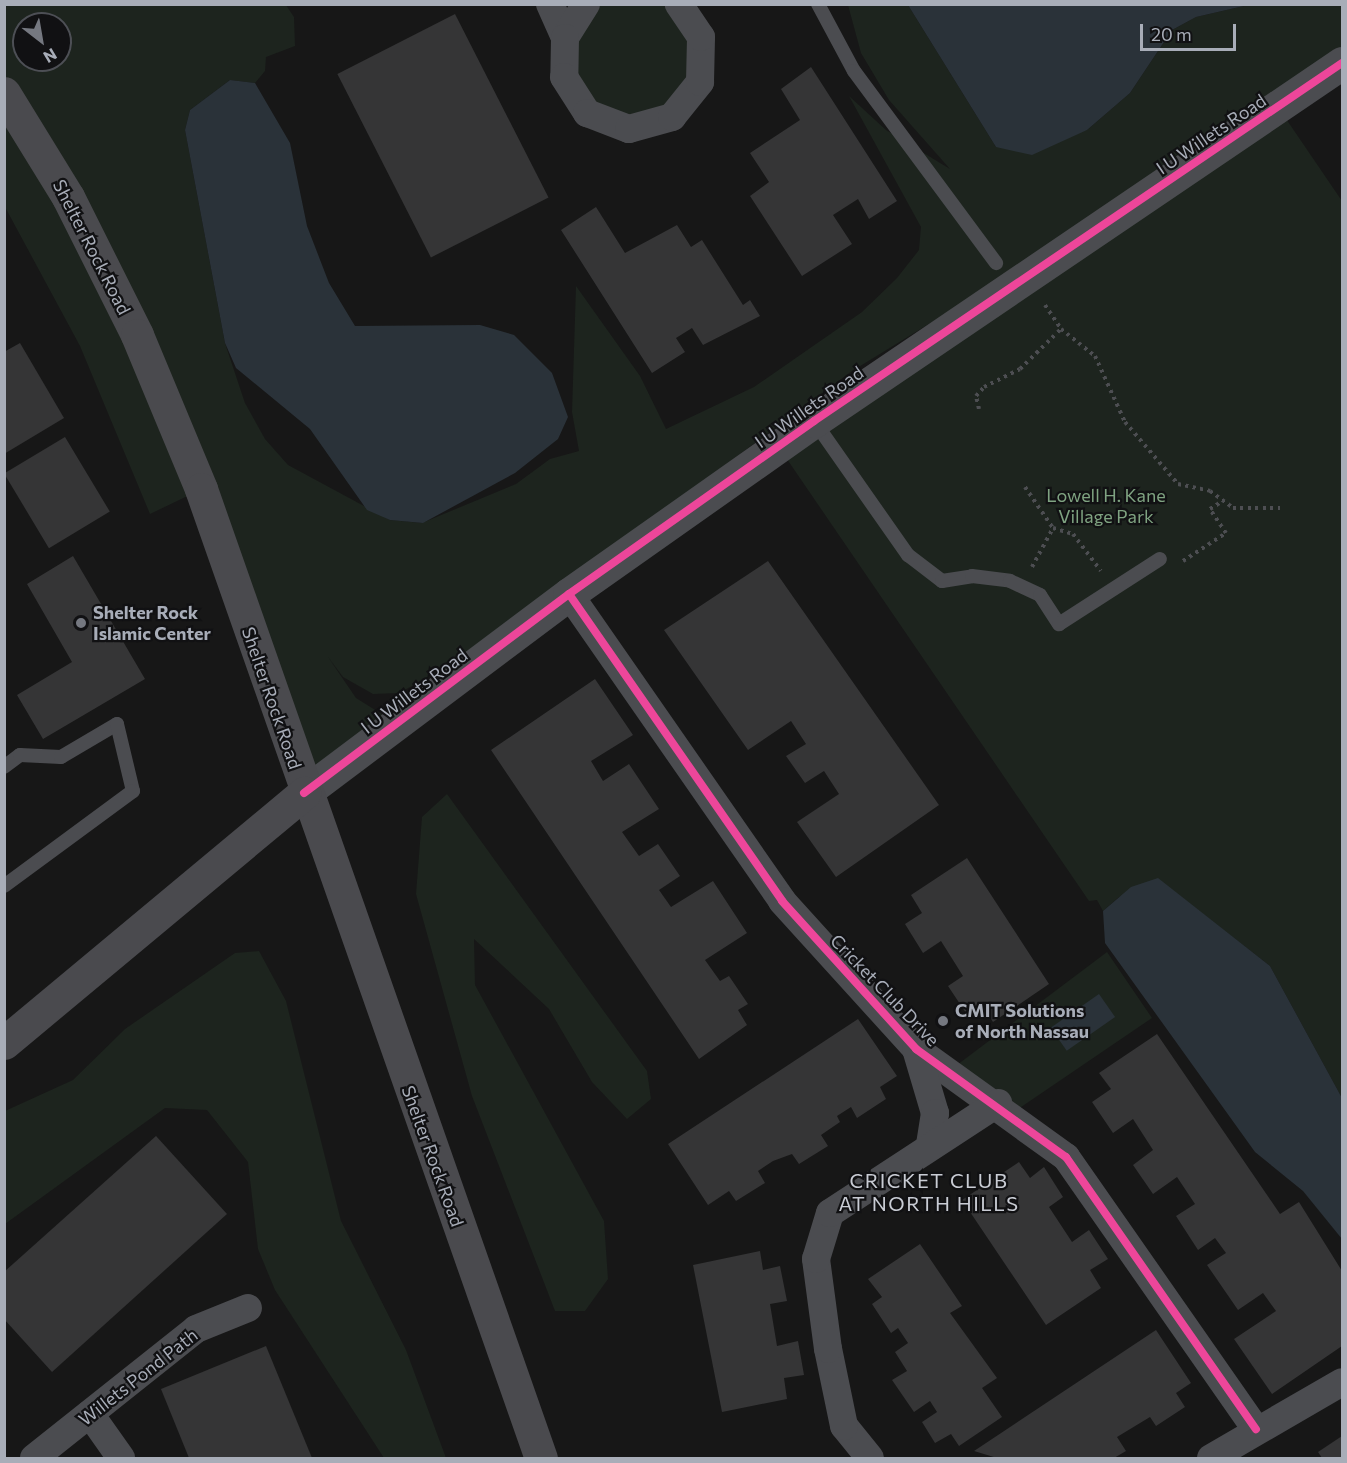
<!DOCTYPE html>
<style>
body{margin:0}
#map{position:relative;width:1347px;height:1463px;overflow:hidden;background:#171717;font-family:Commissioner,sans-serif}
div>[style]{position:absolute}
.green>*{inset:0;background:#1d241e}
.water>*{inset:0;background:#2a3239;transform-origin:0 0}
.building>*{inset:0;background:#353536;transform-origin:0 0}
.path>*{height:4px;margin-top:-2px;transform-origin:0;background:repeating-linear-gradient(90deg,#4d4e52 0 3px,transparent 0 7.5px)}
.service>*{height:14px;margin:-7px;padding:0 7px;transform-origin:7px;border-radius:7px;background:#4b4c50}
.minor>*{height:28px;margin:-14px;padding:0 14px;transform-origin:14px;border-radius:14px;background:#4b4c50}
.tertiary>*{height:33px;margin:-16.5px;padding:0 16.5px;transform-origin:16.5px;border-radius:16.5px;background:#4b4c50}
.secondary>*{height:33px;margin:-16.5px;padding:0 16.5px;transform-origin:16.5px;border-radius:16.5px;background:#4a4a4e}
.cycleway>*{height:8px;margin:-4px;padding:0 4px;transform-origin:4px;border-radius:4px;background:#ed469a}
.dots>*{width:16px;height:16px;translate:-50% -50%;box-sizing:border-box;border:3px solid #111113;border-radius:50%}
span{translate:-50% -50%;white-space:nowrap;text-align:center;line-height:1.15;-webkit-text-stroke:4.5px #111113;paint-order:stroke}
.street-label{font-size:18px;color:#a8adb8}
.park-label{font-size:18px;color:#7fa381}
.poi-label{font-size:18px;color:#a8adb8;font-weight:700}
.left{translate:0 -50%;text-align:left}
.neighbourhood-label{font-size:20px;color:#c9ccd4;letter-spacing:1.5px}
.frame{position:absolute;inset:0;border:6px solid #a8adb8;pointer-events:none}
.north{position:absolute;left:12px;top:12px;width:60px;height:60px;box-sizing:border-box;background:#111113;border:2px solid #4d4f55;border-radius:50%;rotate:149deg;font-size:16px;font-weight:700;line-height:24px;text-align:center;color:#a8adb8}
.north::after{content:'';display:block;margin:auto;width:21px;height:27px;background:#757880;clip-path:polygon(50% 0,100% 100%,50% 72%,0 100%)}
.scale{position:absolute;left:1140px;top:24px;width:96px;height:27px;box-sizing:border-box;border:3px solid #a8adb8;border-top:0;padding-left:8px;font-size:18px;line-height:21px;white-space:nowrap;color:#a8adb8;-webkit-text-stroke:4px #111113;paint-order:stroke}
</style>
<div id="map">
<div class="green">
<i style="clip-path:polygon(679px 4px,701px 37px,672px 117px,587px 113px,565px 38px,586px 5px)"></i>
<i style="clip-path:polygon(evenodd,4px 5px,286px 5px,294px 17px,295px 46px,266px 57px,265px 71px,255px 83px,230px 80px,190px 110px,185px 130px,225px 343px,245px 403px,265px 439px,288px 465px,390px 520px,422px 523px,516px 484px,550px 459px,579px 451px,572px 412px,576px 286px,640px 376px,666px 429px,754px 387px,862px 312px,897px 278px,919px 250px,921px 227px,849px 96px,886px 130px,950px 169px,889px 100px,861px 53px,848px 5px,908px 5px,996px 147px,1087px 130px,1130px 93px,1172px 30px,1196px 17px,1248px 5px,1342px 5px,1342px 47px,960px 305px,852px 371px,469px 655px,399px 693px,373px 694px,343px 677px,328px 657px,356px 698px,388px 718px,304px 793px,200px 490px,150px 514px,80px 346px,5px 207px,4px 5px,24px 24px,60px 24px,60px 60px,24px 60px,24px 24px)"></i>
<i style="clip-path:polygon(1278px 107px,1342px 201px,1342px 1098px,1270px 966px,1171px 889px,1119px 897px,1103px 911px,1097px 900px,1089px 901px,778px 446px)"></i>
<i style="clip-path:polygon(447px 794px,647px 1071px,651px 1099px,627px 1119px,592px 1082px,549px 1009px,474px 939px,475px 985px,604px 1221px,608px 1279px,585px 1311px,555px 1311px,472px 1096px,416px 894px,422px 817px)"></i>
<i style="clip-path:polygon(259px 951px,286px 1001px,341px 1221px,406px 1350px,446px 1458px,384px 1458px,275px 1290px,258px 1249px,248px 1162px,207px 1110px,165px 1108px,5px 1224px,5px 1111px,73px 1080px,125px 1029px,235px 953px)"></i>
<i style="clip-path:polygon(1107px 952px,1152px 1018px,1011px 1114px,949px 1071px)"></i>
</div>
<div class="water">
<i style="clip-path:polygon(908px 5px,1248px 5px,1196px 17px,1172px 30px,1130px 93px,1087px 130px,1032px 155px,996px 147px)"></i>
<i style="clip-path:polygon(230px 80px,255px 83px,290px 143px,307px 226px,329px 283px,355px 326px,480px 325px,514px 335px,552px 373px,568px 417px,558px 439px,515px 473px,423px 523px,390px 520px,367px 510px,310px 429px,236px 368px,225px 343px,185px 130px,190px 110px)"></i>
<i style="clip-path:polygon(1158px 878px,1270px 966px,1342px 1098px,1342px 1239px,1303px 1191px,1255px 1152px,1105px 943px,1103px 911px,1131px 887px)"></i>
<i style="left:1099px;top:994px;width:28px;height:59px;rotate:55deg"></i>
</div>
<div class="building">
<i style="left:455px;top:14px;width:206px;height:132px;rotate:63deg"></i>
<i style="clip-path:polygon(811px 67px,897px 201px,869px 219px,858px 199px,833px 215px,852px 244px,802px 276px,750px 196px,769px 182px,750px 153px,800px 120px,781px 89px)"></i>
<i style="clip-path:polygon(596px 207px,625px 253px,677px 225px,691px 247px,702px 240px,743px 305px,750px 300px,760px 316px,703px 345px,692px 328px,676px 338px,685px 352px,652px 373px,561px 230px)"></i>
<i style="clip-path:polygon(20px 343px,64px 418px,4px 454px,4px 352px)"></i>
<i style="left:65px;top:437px;width:87px;height:71px;rotate:59deg"></i>
<i style="clip-path:polygon(73px 556px,145px 679px,43px 739px,17px 695px,72px 662px,27px 584px)"></i>
<i style="clip-path:polygon(768px 561px,939px 805px,836px 877px,797px 822px,839px 794px,824px 771px,805px 783px,786px 756px,806px 744px,791px 721px,748px 750px,664px 630px)"></i>
<i style="clip-path:polygon(595px 679px,633px 735px,591px 761px,603px 781px,629px 764px,659px 809px,622px 832px,639px 856px,658px 844px,680px 876px,659px 890px,671px 907px,713px 881px,747px 933px,705px 960px,720px 981px,729px 976px,748px 1004px,738px 1010px,747px 1025px,699px 1059px,491px 750px)"></i>
<i style="clip-path:polygon(967px 858px,1049px 984px,993px 1022px,982px 1005px,968px 1016px,948px 986px,963px 976px,941px 941px,923px 953px,905px 924px,922px 913px,911px 895px)"></i>
<i style="clip-path:polygon(858px 1019px,897px 1076px,880px 1087px,886px 1099px,857px 1118px,851px 1107px,837px 1116px,840px 1122px,821px 1135px,828px 1146px,799px 1164px,792px 1154px,773px 1161px,758px 1171px,765px 1183px,736px 1201px,729px 1191px,708px 1205px,668px 1144px)"></i>
<i style="clip-path:polygon(1157px 1034px,1280px 1214px,1299px 1202px,1342px 1271px,1342px 1346px,1272px 1394px,1234px 1339px,1276px 1311px,1263px 1293px,1238px 1310px,1207px 1265px,1226px 1253px,1215px 1238px,1198px 1250px,1176px 1216px,1195px 1204px,1177px 1177px,1153px 1194px,1133px 1165px,1153px 1150px,1133px 1119px,1113px 1133px,1092px 1102px,1111px 1089px,1099px 1073px)"></i>
<i style="clip-path:polygon(156px 1136px,227px 1214px,52px 1372px,4px 1319px,4px 1272px)"></i>
<i style="clip-path:polygon(1019px 1162px,1030px 1178px,1044px 1167px,1063px 1197px,1049px 1207px,1072px 1242px,1089px 1230px,1108px 1259px,1090px 1270px,1101px 1288px,1046px 1325px,962px 1200px)"></i>
<i style="clip-path:polygon(920px 1244px,962px 1306px,950px 1313px,997px 1378px,982px 1388px,1002px 1417px,959px 1446px,951px 1434px,935px 1443px,922px 1422px,937px 1412px,930px 1401px,914px 1412px,892px 1380px,907px 1371px,895px 1352px,908px 1343px,898px 1328px,891px 1333px,872px 1304px,882px 1297px,868px 1279px)"></i>
<i style="clip-path:polygon(760px 1251px,763px 1270px,780px 1266px,787px 1301px,770px 1304px,777px 1346px,798px 1341px,804px 1375px,784px 1378px,787px 1399px,722px 1412px,693px 1265px)"></i>
<i style="clip-path:polygon(1156px 1330px,1191px 1383px,1176px 1393px,1185px 1407px,1156px 1426px,1150px 1417px,1117px 1437px,1126px 1451px,1114px 1458px,997px 1458px,974px 1451px)"></i>
<i style="clip-path:polygon(266px 1346px,312px 1458px,189px 1458px,161px 1389px)"></i>
<i style="clip-path:polygon(1342px 1436px,1342px 1458px,1322px 1458px,1318px 1452px)"></i>
</div>
<div class="path">
<i style="left:1045px;top:305px;width:29px;rotate:56deg"></i>
<i style="left:1061px;top:329px;width:43px;rotate:38.5deg"></i>
<i style="left:1095px;top:356px;width:72px;rotate:65.6deg"></i>
<i style="left:1125px;top:422px;width:82px;rotate:49.5deg"></i>
<i style="left:1178px;top:484px;width:33px;rotate:12deg"></i>
<i style="left:1210px;top:491px;width:29px;rotate:36deg"></i>
<i style="left:1233px;top:508px;width:47px"></i>
<i style="left:979px;top:409px;width:13px;rotate:-103deg"></i>
<i style="left:976px;top:396px;width:12px;rotate:-48deg"></i>
<i style="left:984px;top:387px;width:40px;rotate:-26.6deg"></i>
<i style="left:1020px;top:369px;width:57px;rotate:-44.3deg"></i>
<i style="left:1025px;top:487px;width:50px;rotate:55.7deg"></i>
<i style="left:1053px;top:528px;width:21px;rotate:17deg"></i>
<i style="left:1073px;top:534px;width:46px;rotate:52.9deg"></i>
<i style="left:1183px;top:561px;width:51px;rotate:-33.1deg"></i>
<i style="left:1226px;top:533px;width:29px;rotate:-124deg"></i>
<i style="left:1210px;top:509px;width:15px;rotate:-32deg"></i>
<i style="left:1032px;top:567px;width:44px;rotate:-61.7deg"></i>
</div>
<div class="service">
<i style="left:818px;top:4px;width:76px;rotate:61.8deg"></i>
<i style="left:854px;top:71px;width:239px;rotate:53.5deg"></i>
<i style="left:814px;top:421px;width:164px;rotate:55deg"></i>
<i style="left:908px;top:555px;width:43px;rotate:37.4deg"></i>
<i style="left:942px;top:581px;width:30px;rotate:-9deg"></i>
<i style="left:972px;top:576px;width:38px;rotate:7deg"></i>
<i style="left:1010px;top:581px;width:33px;rotate:25deg"></i>
<i style="left:1040px;top:595px;width:35px;rotate:57deg"></i>
<i style="left:1059px;top:624px;width:120px;rotate:-32.8deg"></i>
<i style="left:4px;top:767px;width:20px;rotate:-37deg"></i>
<i style="left:20px;top:755px;width:41px;rotate:2.8deg"></i>
<i style="left:61px;top:757px;width:65px;rotate:-30.5deg"></i>
<i style="left:117px;top:724px;width:69px;rotate:76.6deg"></i>
<i style="left:133px;top:791px;width:160px;rotate:143.6deg"></i>
</div>
<div class="minor">
<i style="left:550px;top:4px;width:37px;rotate:66deg"></i>
<i style="left:586px;top:4px;width:40px;rotate:122deg"></i>
<i style="left:565px;top:38px;width:39px;rotate:91deg"></i>
<i style="left:564px;top:77px;width:43px;rotate:57.4deg"></i>
<i style="left:587px;top:113px;width:45px;rotate:20.9deg"></i>
<i style="left:629px;top:129px;width:45px;rotate:-15.6deg"></i>
<i style="left:672px;top:117px;width:45px;rotate:-51.3deg"></i>
<i style="left:700px;top:82px;width:45px;rotate:-88.7deg"></i>
<i style="left:701px;top:37px;width:40px;rotate:-124deg"></i>
<i style="left:569px;top:594px;width:374px;rotate:55.2deg"></i>
<i style="left:782px;top:901px;width:200px;rotate:47.8deg"></i>
<i style="left:916px;top:1049px;width:185px;rotate:35.8deg"></i>
<i style="left:1066px;top:1157px;width:332px;rotate:55.1deg"></i>
<i style="left:916px;top:1049px;width:67px;rotate:73.5deg"></i>
<i style="left:935px;top:1113px;width:32px;rotate:99deg"></i>
<i style="left:90px;top:1414px;width:54px;rotate:54.8deg"></i>
<i style="left:34px;top:1458px;width:207px;rotate:-38.5deg"></i>
<i style="left:196px;top:1329px;width:56px;rotate:-22deg"></i>
<i style="left:870px;top:1458px;width:41px;rotate:-129.1deg"></i>
<i style="left:844px;top:1426px;width:79px;rotate:-101.7deg"></i>
<i style="left:828px;top:1349px;width:91px;rotate:-97.6deg"></i>
<i style="left:816px;top:1259px;width:48px;rotate:-73.1deg"></i>
<i style="left:830px;top:1213px;width:201px;rotate:-33.2deg"></i>
<i style="left:1211px;top:1458px;width:151px;rotate:-30.1deg"></i>
</div>
<div class="tertiary">
<i style="left:304px;top:793px;width:331px;rotate:-36.9deg"></i>
<i style="left:569px;top:594px;width:300px;rotate:-35.2deg"></i>
<i style="left:814px;top:421px;width:638px;rotate:-34.14deg"></i>
</div>
<div class="secondary">
<i style="left:4px;top:93px;width:122px;rotate:58.4deg"></i>
<i style="left:68px;top:197px;width:154px;rotate:63.4deg"></i>
<i style="left:137px;top:335px;width:167px;rotate:67.4deg"></i>
<i style="left:201px;top:489px;width:1027px;rotate:70.67deg"></i>
<i style="left:4px;top:1043px;width:391px;rotate:-39.8deg"></i>
</div>
<div class="cycleway">
<i style="left:569px;top:594px;width:374px;rotate:55.2deg"></i>
<i style="left:782px;top:901px;width:200px;rotate:47.8deg"></i>
<i style="left:916px;top:1049px;width:185px;rotate:35.8deg"></i>
<i style="left:1066px;top:1157px;width:332px;rotate:55.1deg"></i>
<i style="left:304px;top:793px;width:331px;rotate:-36.9deg"></i>
<i style="left:569px;top:594px;width:300px;rotate:-35.2deg"></i>
<i style="left:814px;top:421px;width:638px;rotate:-34.14deg"></i>
</div>
<div class="dots">
<i style="left:81px;top:623px;background:#757880"></i>
<i style="left:943px;top:1021px;background:#757880"></i>
</div>
<div class="street-label">
<span style="left:1211px;top:134px;rotate:-34deg">I U Willets Road</span>
<span style="left:92px;top:247px;rotate:63deg">Shelter Rock Road</span>
<span style="left:809px;top:407px;rotate:-35deg">I U Willets Road</span>
<span style="left:414px;top:691px;rotate:-37deg">I U Willets Road</span>
<span style="left:272px;top:698px;rotate:71deg">Shelter Rock Road</span>
<span style="left:885px;top:990px;rotate:46deg">Cricket Club Drive</span>
<span style="left:433px;top:1156px;rotate:70deg">Shelter Rock Road</span>
<span style="left:138px;top:1377px;rotate:-38deg">Willets Pond Path</span>
</div>
<div class="park-label">
<span style="left:1106px;top:506px">Lowell H. Kane<br>Village Park</span>
</div>
<div class="poi-label">
<span class="left" style="left:93px;top:623px">Shelter Rock<br>Islamic Center</span>
<span class="left" style="left:955px;top:1021px">CMIT Solutions<br>of North Nassau</span>
</div>
<div class="neighbourhood-label">
<span style="left:929px;top:1192px">CRICKET CLUB<br>AT NORTH HILLS</span>
</div>
<div class="frame"></div>
<div class="north">N</div>
<div class="scale">20 m</div>
</div>
